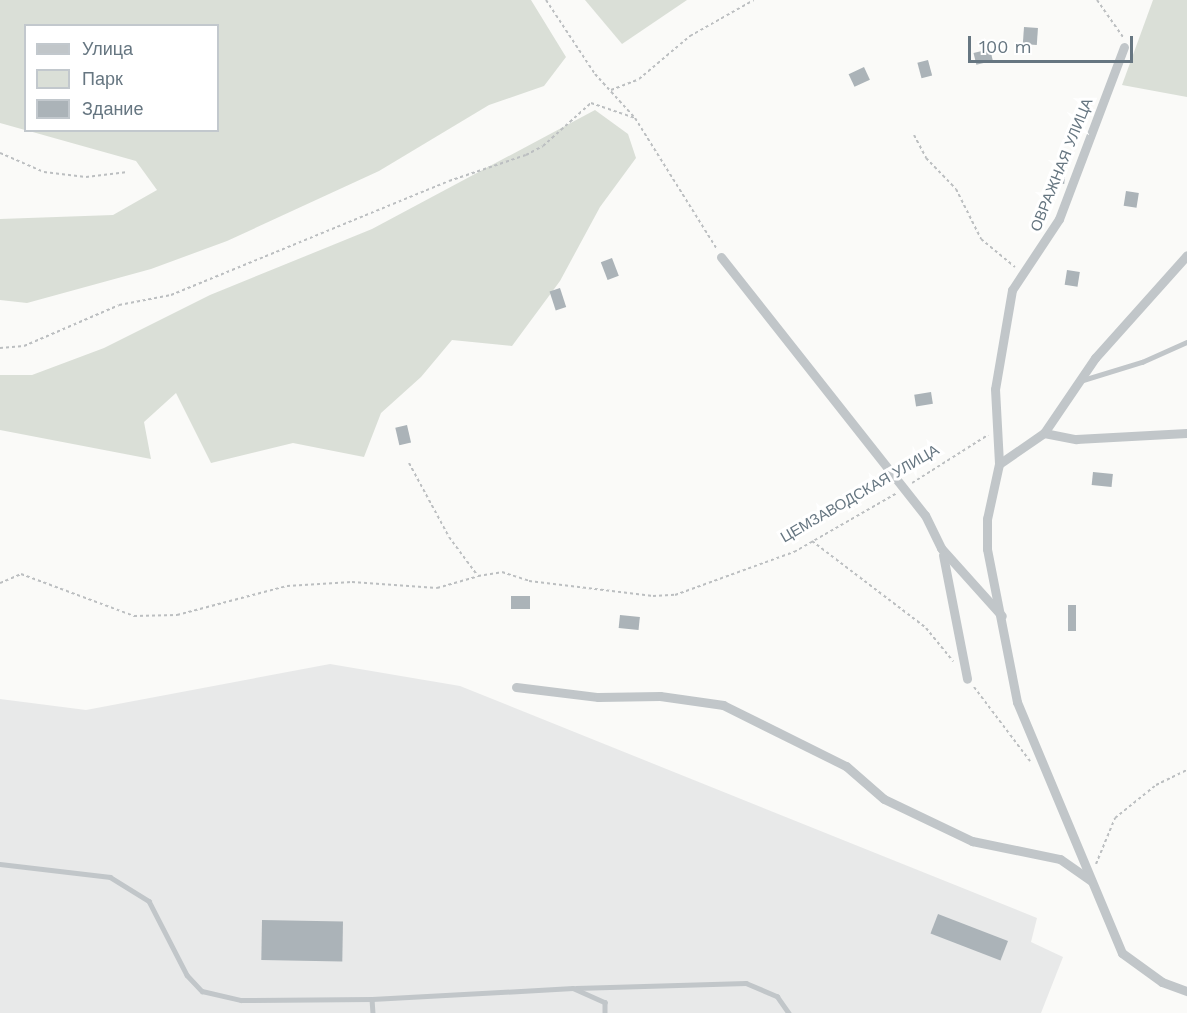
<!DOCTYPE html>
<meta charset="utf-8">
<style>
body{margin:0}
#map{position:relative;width:1187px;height:1013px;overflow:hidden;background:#fafaf8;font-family:"Work Sans",sans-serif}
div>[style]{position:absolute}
.built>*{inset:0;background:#e8e9e9}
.green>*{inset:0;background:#dadfd7}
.building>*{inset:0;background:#abb3b8;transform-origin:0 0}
.path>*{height:2px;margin-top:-1px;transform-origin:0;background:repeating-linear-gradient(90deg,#bcbfc1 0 3px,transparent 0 6px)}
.lane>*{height:4.5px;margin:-2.25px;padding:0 2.25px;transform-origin:2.25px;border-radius:2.25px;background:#c1c6c9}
.street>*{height:9px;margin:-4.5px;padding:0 4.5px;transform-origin:4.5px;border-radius:4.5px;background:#c1c6c9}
span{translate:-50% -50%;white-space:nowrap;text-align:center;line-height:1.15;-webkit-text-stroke:6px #fff;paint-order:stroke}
.street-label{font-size:15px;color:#667681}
.legend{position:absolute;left:24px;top:24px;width:195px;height:108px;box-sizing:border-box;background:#fff;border:2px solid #c2c8cd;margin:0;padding:8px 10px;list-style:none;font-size:18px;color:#667681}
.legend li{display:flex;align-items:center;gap:12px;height:30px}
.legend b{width:30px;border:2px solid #c2c8cd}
.scale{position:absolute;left:968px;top:36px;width:165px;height:27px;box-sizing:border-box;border:3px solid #667681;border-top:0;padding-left:8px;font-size:18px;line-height:21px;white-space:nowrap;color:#667681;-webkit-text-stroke:4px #fff;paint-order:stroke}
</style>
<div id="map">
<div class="built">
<i style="clip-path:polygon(330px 664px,460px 686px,1037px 918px,1031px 942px,1063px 957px,1041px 1013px,0 1013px,0 699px,86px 710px)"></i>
</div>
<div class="green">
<i style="clip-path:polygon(0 0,531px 0,566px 57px,544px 86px,489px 105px,379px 171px,227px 241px,151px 269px,27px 303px,0 300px,0 219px,113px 215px,157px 190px,136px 161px,29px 131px,218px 130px,218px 26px,26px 26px,25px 130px,0 123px)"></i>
<i style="clip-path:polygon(585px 0,687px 0,622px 44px)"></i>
<i style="clip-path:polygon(1153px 0,1187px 0,1187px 97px,1122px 85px)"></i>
<i style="clip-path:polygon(595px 110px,628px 134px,636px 158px,600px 207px,560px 281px,512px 346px,452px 340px,421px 377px,381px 413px,364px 457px,293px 443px,211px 463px,176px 393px,144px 422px,151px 459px,0 430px,0 375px,32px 375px,104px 348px,210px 295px,372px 229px)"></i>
</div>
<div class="building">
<i style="left:1024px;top:27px;width:14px;height:17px;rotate:4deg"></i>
<i style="left:990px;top:49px;width:12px;height:17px;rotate:76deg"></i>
<i style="left:928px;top:60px;width:16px;height:11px;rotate:75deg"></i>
<i style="left:864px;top:67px;width:14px;height:17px;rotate:65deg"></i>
<i style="left:1055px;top:163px;width:11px;height:20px;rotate:5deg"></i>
<i style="left:1126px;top:191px;width:13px;height:15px;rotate:9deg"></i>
<i style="left:612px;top:258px;width:19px;height:12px;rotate:69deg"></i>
<i style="left:1067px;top:270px;width:13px;height:15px;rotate:9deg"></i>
<i style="left:560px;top:288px;width:20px;height:11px;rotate:72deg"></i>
<i style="left:931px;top:392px;width:12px;height:17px;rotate:81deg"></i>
<i style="left:407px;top:425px;width:18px;height:12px;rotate:77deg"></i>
<i style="left:1093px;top:472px;width:20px;height:13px;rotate:6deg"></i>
<i style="left:511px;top:596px;width:19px;height:13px"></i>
<i style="left:1068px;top:605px;width:8px;height:26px"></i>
<i style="left:620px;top:615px;width:20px;height:13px;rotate:6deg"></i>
<i style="left:938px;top:914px;width:75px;height:21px;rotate:21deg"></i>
<i style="left:262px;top:920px;width:81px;height:40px;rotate:1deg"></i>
</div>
<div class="path">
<i style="left:546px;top:0;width:89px;rotate:56.5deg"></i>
<i style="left:595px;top:74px;width:59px;rotate:47.7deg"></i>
<i style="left:635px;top:118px;width:155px;rotate:58deg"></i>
<i style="left:1097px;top:0;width:45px;rotate:54.9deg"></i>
<i style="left:611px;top:90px;width:30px;rotate:-21deg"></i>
<i style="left:639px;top:79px;width:67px;rotate:-40.1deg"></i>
<i style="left:690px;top:36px;width:73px;rotate:-29.4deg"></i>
<i style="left:914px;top:135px;width:26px;rotate:62deg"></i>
<i style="left:926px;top:158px;width:43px;rotate:45.9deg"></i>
<i style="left:956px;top:189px;width:56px;rotate:63.4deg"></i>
<i style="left:981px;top:239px;width:44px;rotate:39.5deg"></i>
<i style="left:0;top:153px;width:48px;rotate:23.4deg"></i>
<i style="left:44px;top:172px;width:42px;rotate:6.8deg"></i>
<i style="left:86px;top:177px;width:42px;rotate:-6.8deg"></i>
<i style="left:0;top:348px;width:24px;rotate:-5deg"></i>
<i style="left:24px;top:346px;width:103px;rotate:-23.3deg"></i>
<i style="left:119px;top:305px;width:53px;rotate:-10.9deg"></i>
<i style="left:171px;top:295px;width:300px;rotate:-22.3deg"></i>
<i style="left:449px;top:181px;width:81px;rotate:-18.7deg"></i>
<i style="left:526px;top:155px;width:19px;rotate:-28deg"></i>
<i style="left:543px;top:146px;width:64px;rotate:-41.9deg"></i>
<i style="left:591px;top:103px;width:46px;rotate:18.8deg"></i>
<i style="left:409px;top:463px;width:84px;rotate:61.6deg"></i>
<i style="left:449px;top:537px;width:49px;rotate:53.4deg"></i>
<i style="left:478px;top:576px;width:24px;rotate:-9deg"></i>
<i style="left:502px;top:572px;width:28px;rotate:18deg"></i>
<i style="left:529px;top:581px;width:125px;rotate:6.9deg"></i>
<i style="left:653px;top:596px;width:22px;rotate:-3deg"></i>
<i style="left:675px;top:595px;width:127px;rotate:-19.9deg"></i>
<i style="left:794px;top:552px;width:119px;rotate:-29.8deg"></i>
<i style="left:912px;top:483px;width:90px;rotate:-32.3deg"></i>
<i style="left:812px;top:541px;width:143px;rotate:37.3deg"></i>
<i style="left:926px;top:628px;width:43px;rotate:50.7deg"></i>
<i style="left:0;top:583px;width:23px;rotate:-23deg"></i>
<i style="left:21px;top:574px;width:121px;rotate:20.4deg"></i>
<i style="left:134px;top:616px;width:43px;rotate:-1.3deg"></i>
<i style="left:177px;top:615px;width:114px;rotate:-14.8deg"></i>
<i style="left:287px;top:586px;width:65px;rotate:-3.5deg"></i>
<i style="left:352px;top:582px;width:85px;rotate:4deg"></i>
<i style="left:437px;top:588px;width:41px;rotate:-15.8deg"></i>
<i style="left:974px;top:687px;width:93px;rotate:52.9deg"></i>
<i style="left:1096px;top:864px;width:50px;rotate:-67.6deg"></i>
<i style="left:1115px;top:818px;width:53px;rotate:-38.8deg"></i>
<i style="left:1156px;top:785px;width:34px;rotate:-26deg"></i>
</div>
<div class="lane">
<i style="left:1083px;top:380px;width:62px;rotate:-17deg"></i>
<i style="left:1142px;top:362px;width:49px;rotate:-24deg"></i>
<i style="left:0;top:864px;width:111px;rotate:6.7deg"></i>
<i style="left:110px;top:877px;width:46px;rotate:31.6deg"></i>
<i style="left:149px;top:901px;width:83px;rotate:62.8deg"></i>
<i style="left:187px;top:975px;width:22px;rotate:47deg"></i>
<i style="left:202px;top:991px;width:40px;rotate:13deg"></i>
<i style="left:241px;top:1000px;width:131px;rotate:-0.4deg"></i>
<i style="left:372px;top:999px;width:14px;rotate:86deg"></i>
<i style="left:576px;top:988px;width:170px;rotate:-1.7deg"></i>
<i style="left:746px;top:983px;width:34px;rotate:23deg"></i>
<i style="left:777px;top:996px;width:21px;rotate:55deg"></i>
<i style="left:372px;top:999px;width:201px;rotate:-3.1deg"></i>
<i style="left:573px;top:988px;width:35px;rotate:24deg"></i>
<i style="left:605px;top:1002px;width:11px;rotate:90deg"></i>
</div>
<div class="street">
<i style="left:1124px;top:47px;width:184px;rotate:110.7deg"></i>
<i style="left:1059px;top:219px;width:85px;rotate:123.5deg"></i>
<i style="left:1012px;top:290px;width:100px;rotate:99.7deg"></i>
<i style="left:995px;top:389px;width:75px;rotate:86.9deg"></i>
<i style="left:999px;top:464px;width:56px;rotate:102.3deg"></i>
<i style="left:987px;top:519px;width:30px;rotate:90deg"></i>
<i style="left:987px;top:549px;width:156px;rotate:78.9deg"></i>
<i style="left:1017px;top:702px;width:272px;rotate:67.3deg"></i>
<i style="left:1122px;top:953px;width:49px;rotate:35.9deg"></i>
<i style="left:1162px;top:982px;width:27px;rotate:20deg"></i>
<i style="left:721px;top:257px;width:329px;rotate:51.7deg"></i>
<i style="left:925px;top:515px;width:37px;rotate:64deg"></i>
<i style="left:941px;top:548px;width:91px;rotate:48.1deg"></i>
<i style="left:1044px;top:433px;width:91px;rotate:-55.8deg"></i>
<i style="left:1095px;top:358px;width:138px;rotate:-48.2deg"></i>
<i style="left:999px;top:464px;width:55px;rotate:-34.6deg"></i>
<i style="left:1044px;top:433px;width:33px;rotate:11deg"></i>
<i style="left:1076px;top:439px;width:111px;rotate:-3.1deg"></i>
<i style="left:943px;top:555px;width:126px;rotate:79deg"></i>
<i style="left:516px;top:687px;width:83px;rotate:7deg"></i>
<i style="left:598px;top:697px;width:62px;rotate:-0.9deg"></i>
<i style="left:660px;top:696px;width:64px;rotate:8.1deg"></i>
<i style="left:723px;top:705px;width:137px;rotate:26.4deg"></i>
<i style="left:846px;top:766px;width:50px;rotate:41deg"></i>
<i style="left:884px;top:799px;width:98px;rotate:25.5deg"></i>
<i style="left:972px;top:841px;width:90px;rotate:11.6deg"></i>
<i style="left:1060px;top:859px;width:38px;rotate:35deg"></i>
</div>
<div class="street-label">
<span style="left:1062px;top:165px;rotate:-68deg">ОВРАЖНАЯ УЛИЦА</span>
<span style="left:860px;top:494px;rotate:-30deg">ЦЕМЗАВОДСКАЯ УЛИЦА</span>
</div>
<ul class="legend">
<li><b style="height:8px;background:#c1c6c9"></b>Улица</li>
<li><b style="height:16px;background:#dadfd7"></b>Парк</li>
<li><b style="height:16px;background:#abb3b8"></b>Здание</li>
</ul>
<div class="scale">100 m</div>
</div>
